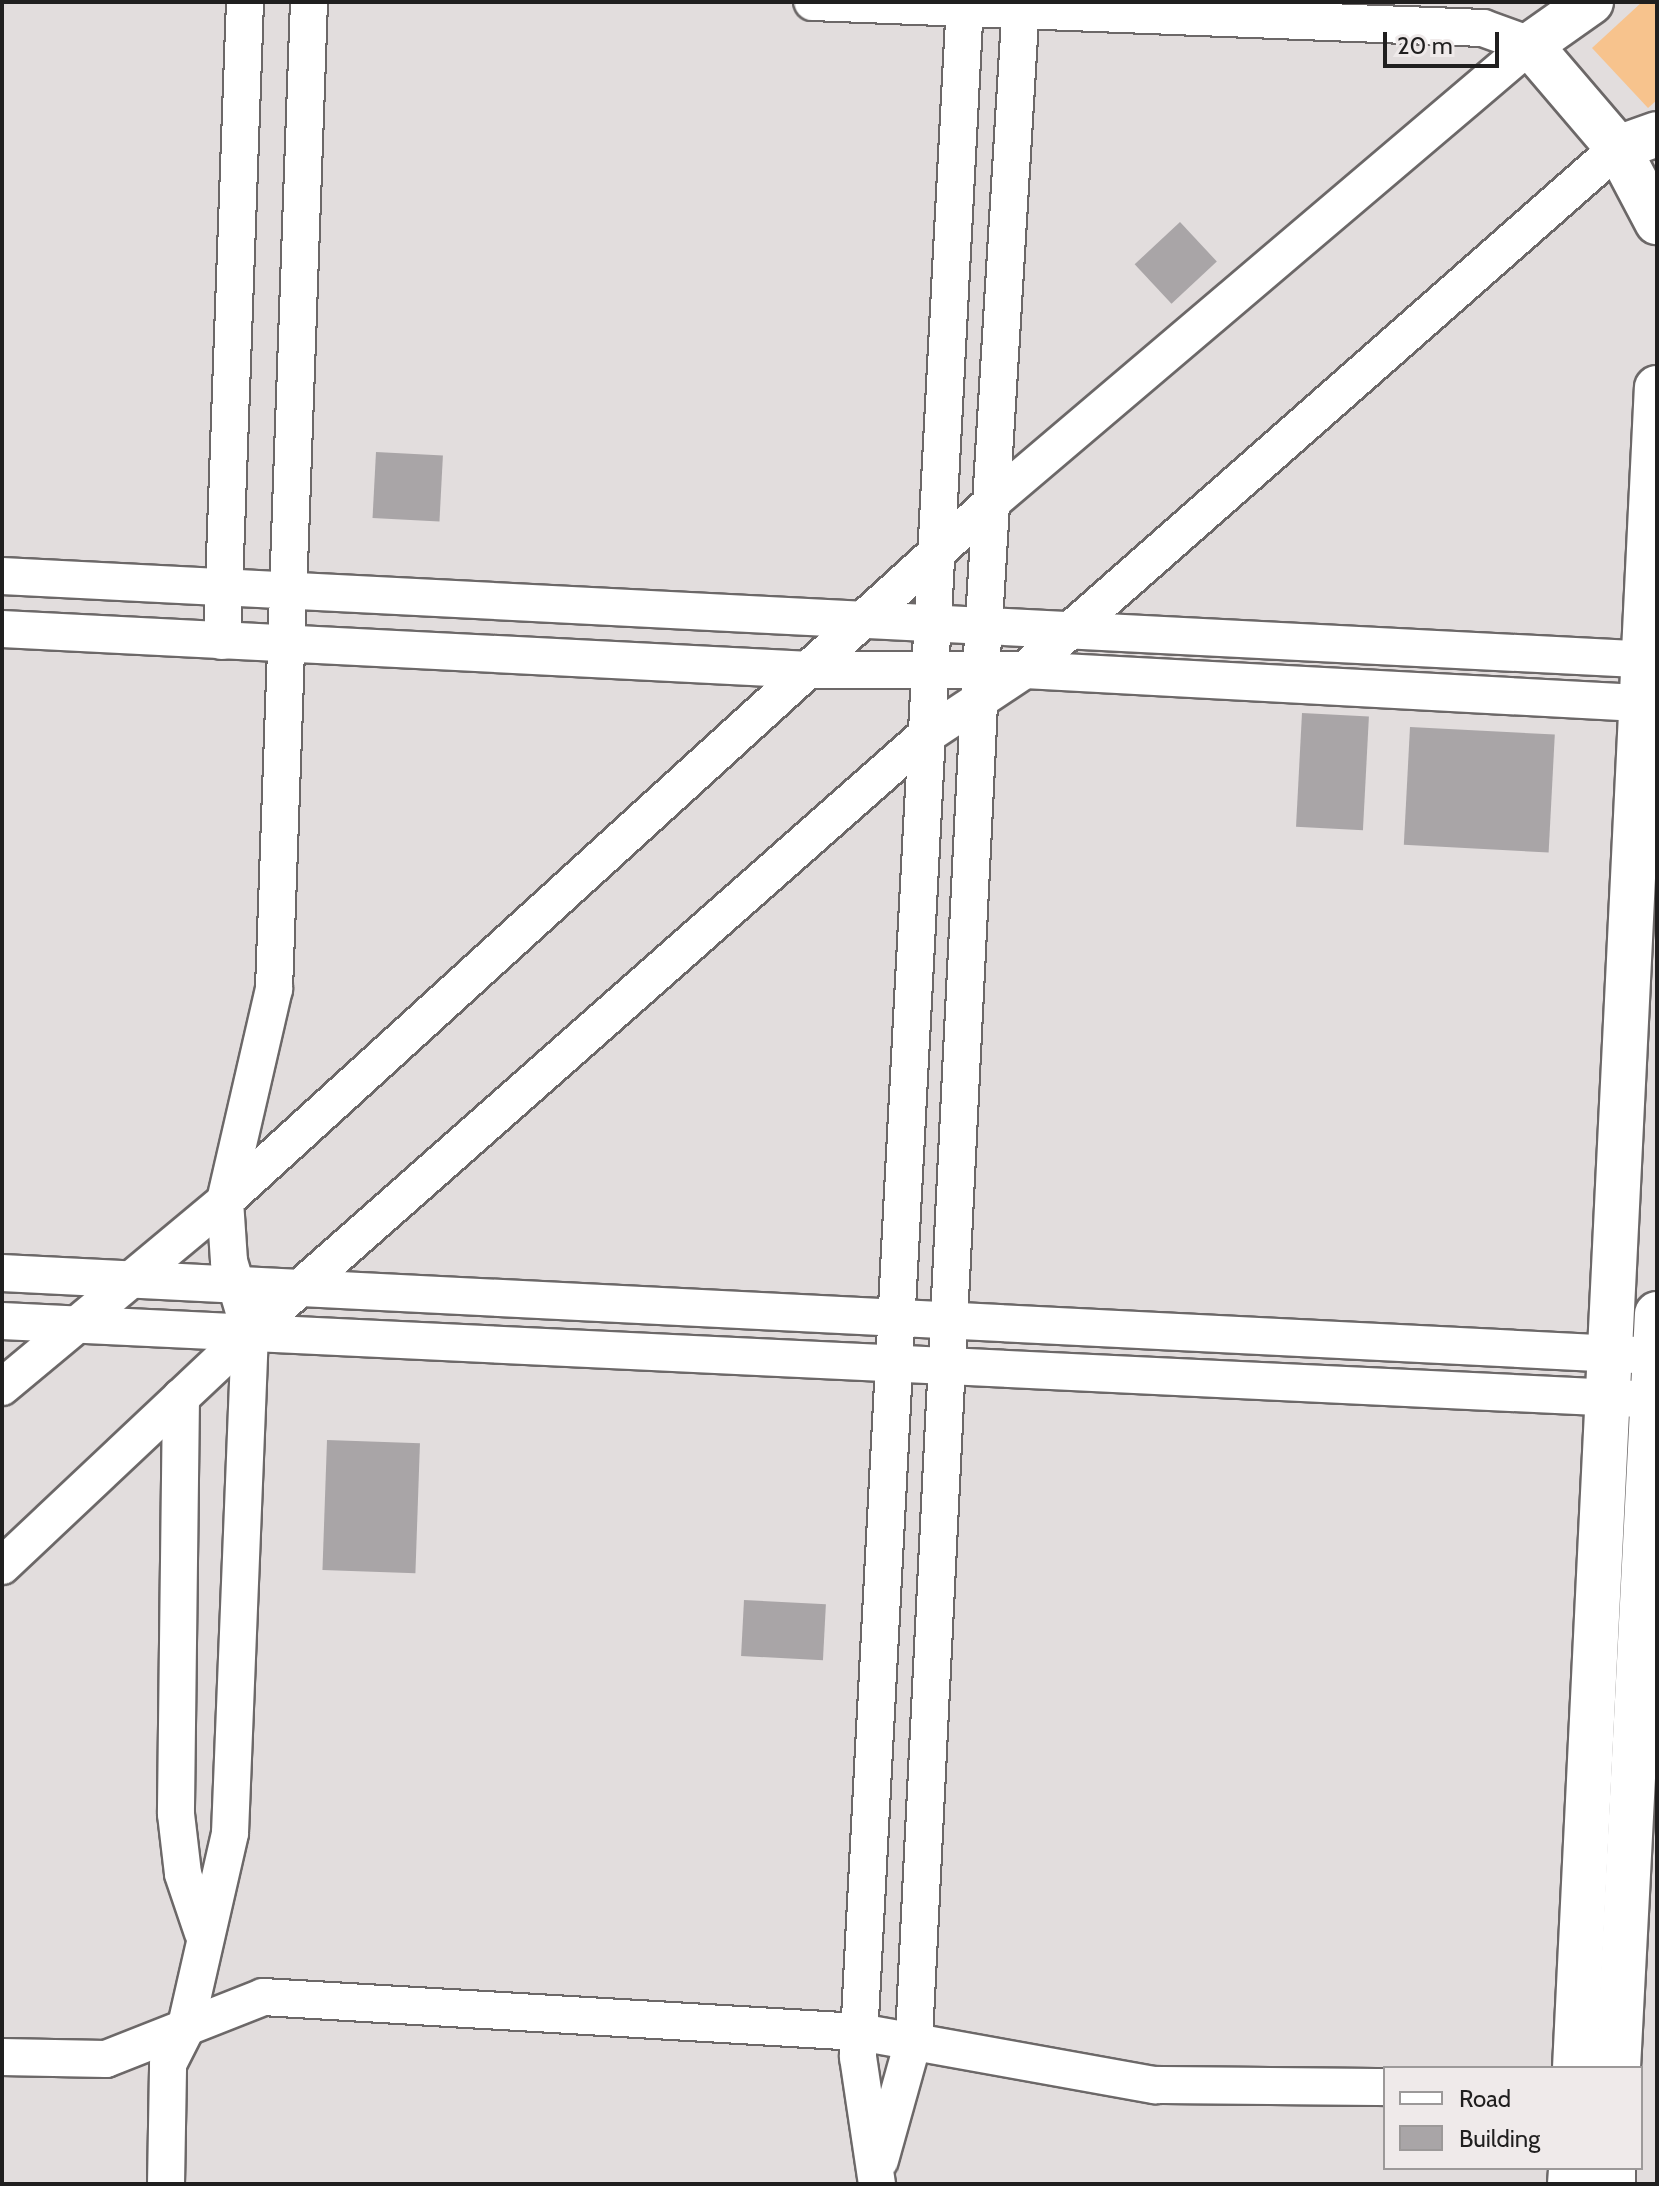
<!DOCTYPE html>
<style>
body{margin:0}
#map{position:relative;width:1659px;height:2186px;overflow:hidden;background:#e2dddd;font-family:Cabin,sans-serif}
div>[style]{position:absolute}
.green>*{inset:0;background:#f7c38d}
.building>*{inset:0;background:#a9a5a7;transform-origin:0 0}
.roads{filter:drop-shadow(2px 0 #6c6868) drop-shadow(-2px 0 #6c6868) drop-shadow(0 2px #6c6868) drop-shadow(0 -2px #6c6868)}
.street>*{height:36px;margin:-18px;padding:0 18px;transform-origin:18px;border-radius:18px;background:#fff}
.secondary>*{height:44px;margin:-22px;padding:0 22px;transform-origin:22px;border-radius:22px;background:#fff}
span{translate:-50% -50%;white-space:nowrap;text-align:center;line-height:1.15;-webkit-text-stroke:6px #efeaea;paint-order:stroke}
.frame{position:absolute;inset:0;border:4px solid #201f1f;pointer-events:none}
.legend{position:absolute;left:1383px;top:2066px;width:260px;height:104px;box-sizing:border-box;background:#efeaea;border:2px solid #9c9999;margin:0;padding:10px 14px;list-style:none;font-size:24px;color:#201f1f}
.legend li{display:flex;align-items:center;gap:16px;height:40px}
.legend b{width:40px;border:2px solid #9c9999}
.scale{position:absolute;left:1383px;top:32px;width:116px;height:36px;box-sizing:border-box;border:4px solid #201f1f;border-top:0;padding-left:10px;font-size:24px;line-height:28px;white-space:nowrap;color:#201f1f;-webkit-text-stroke:6px #efeaea;paint-order:stroke}
</style>
<div id="map">
<div class="green">
<i style="clip-path:polygon(1642px 2px,1657px 2px,1657px 100px,1648px 108px,1592px 48px)"></i>
</div>
<div class="building">
<i style="left:1180px;top:222px;width:54px;height:62px;rotate:47deg"></i>
<i style="left:376px;top:452px;width:67px;height:66px;rotate:3deg"></i>
<i style="left:1302px;top:713px;width:67px;height:114px;rotate:3deg"></i>
<i style="left:1410px;top:727px;width:145px;height:118px;rotate:3deg"></i>
<i style="left:327px;top:1440px;width:93px;height:130px;rotate:2deg"></i>
<i style="left:744px;top:1600px;width:82px;height:56px;rotate:3deg"></i>
</div>
<div class="roads">
<div class="street">
<i style="left:2px;top:576px;width:1657px;rotate:2.91deg"></i>
<i style="left:2px;top:629px;width:809px;rotate:2.9deg"></i>
<i style="left:810px;top:670px;width:215px"></i>
<i style="left:1025px;top:670px;width:633px;rotate:3.08deg"></i>
<i style="left:222px;top:641px;width:639px;rotate:-87.94deg"></i>
<i style="left:2px;top:1273px;width:1636px;rotate:2.87deg"></i>
<i style="left:2px;top:1321px;width:1635px;rotate:2.73deg"></i>
<i style="left:2px;top:1387px;width:290px;rotate:-39.8deg"></i>
<i style="left:225px;top:1201px;width:1038px;rotate:-42.34deg"></i>
<i style="left:992px;top:502px;width:706px;rotate:-40.35deg"></i>
<i style="left:1530px;top:45px;width:50px;rotate:-160.1deg"></i>
<i style="left:1483px;top:28px;width:671px;rotate:-177.78deg"></i>
<i style="left:181px;top:1397px;width:417px;rotate:90.7deg"></i>
<i style="left:176px;top:1814px;width:60px;rotate:83.3deg"></i>
<i style="left:183px;top:1874px;width:62px;rotate:71.3deg"></i>
<i style="left:2px;top:1566px;width:341px;rotate:-43.3deg"></i>
<i style="left:250px;top:1332px;width:899px;rotate:-41.44deg"></i>
<i style="left:924px;top:737px;width:121px;rotate:-33.6deg"></i>
<i style="left:1025px;top:670px;width:790px;rotate:-41.36deg"></i>
<i style="left:2px;top:2057px;width:104px;rotate:1.1deg"></i>
<i style="left:106px;top:2059px;width:169px;rotate:-21.5deg"></i>
<i style="left:263px;top:1997px;width:597px;rotate:3.36deg"></i>
<i style="left:859px;top:2032px;width:301px;rotate:10.2deg"></i>
<i style="left:1155px;top:2085px;width:230px;rotate:0.5deg"></i>
<i style="left:880px;top:2160px;width:127px;rotate:-74.4deg"></i>
<i style="left:914px;top:2038px;width:1335px;rotate:-87.21deg"></i>
<i style="left:979px;top:705px;width:704px;rotate:-86.58deg"></i>
<i style="left:166px;top:2184px;width:120px;rotate:-89deg"></i>
<i style="left:168px;top:2064px;width:38px;rotate:-63deg"></i>
<i style="left:185px;top:2030px;width:202px;rotate:-77.1deg"></i>
<i style="left:230px;top:1833px;width:501px;rotate:-87.71deg"></i>
<i style="left:250px;top:1332px;width:74px;rotate:-106.5deg"></i>
<i style="left:229px;top:1261px;width:60px;rotate:-93.8deg"></i>
<i style="left:225px;top:1201px;width:218px;rotate:-77deg"></i>
<i style="left:274px;top:989px;width:988px;rotate:-87.97deg"></i>
<i style="left:877px;top:2184px;width:128px;rotate:-98.5deg"></i>
<i style="left:858px;top:2057px;width:2058px;rotate:-87.02deg"></i>
</div>
<div class="secondary">
<i style="left:1591px;top:2px;width:75px;rotate:144.8deg"></i>
<i style="left:1530px;top:45px;width:135px;rotate:49.5deg"></i>
<i style="left:1618px;top:148px;width:84px;rotate:62.2deg"></i>
<i style="left:1618px;top:148px;width:41px;rotate:-19.7deg"></i>
<i style="left:1575px;top:2068px;width:1682px;rotate:-87.21deg"></i>
<i style="left:1618px;top:2068px;width:755px;rotate:-87.04deg"></i>
<i style="left:1570px;top:2184px;width:16px;rotate:-86deg"></i>
<i style="left:1613px;top:2184px;width:16px;rotate:-90deg"></i>
</div>
</div>
<div class="frame"></div>
<ul class="legend">
<li><b style="height:10px;background:#fff"></b>Road</li>
<li><b style="height:22px;background:#a9a5a7"></b>Building</li>
</ul>
<div class="scale">20 m</div>
</div>
